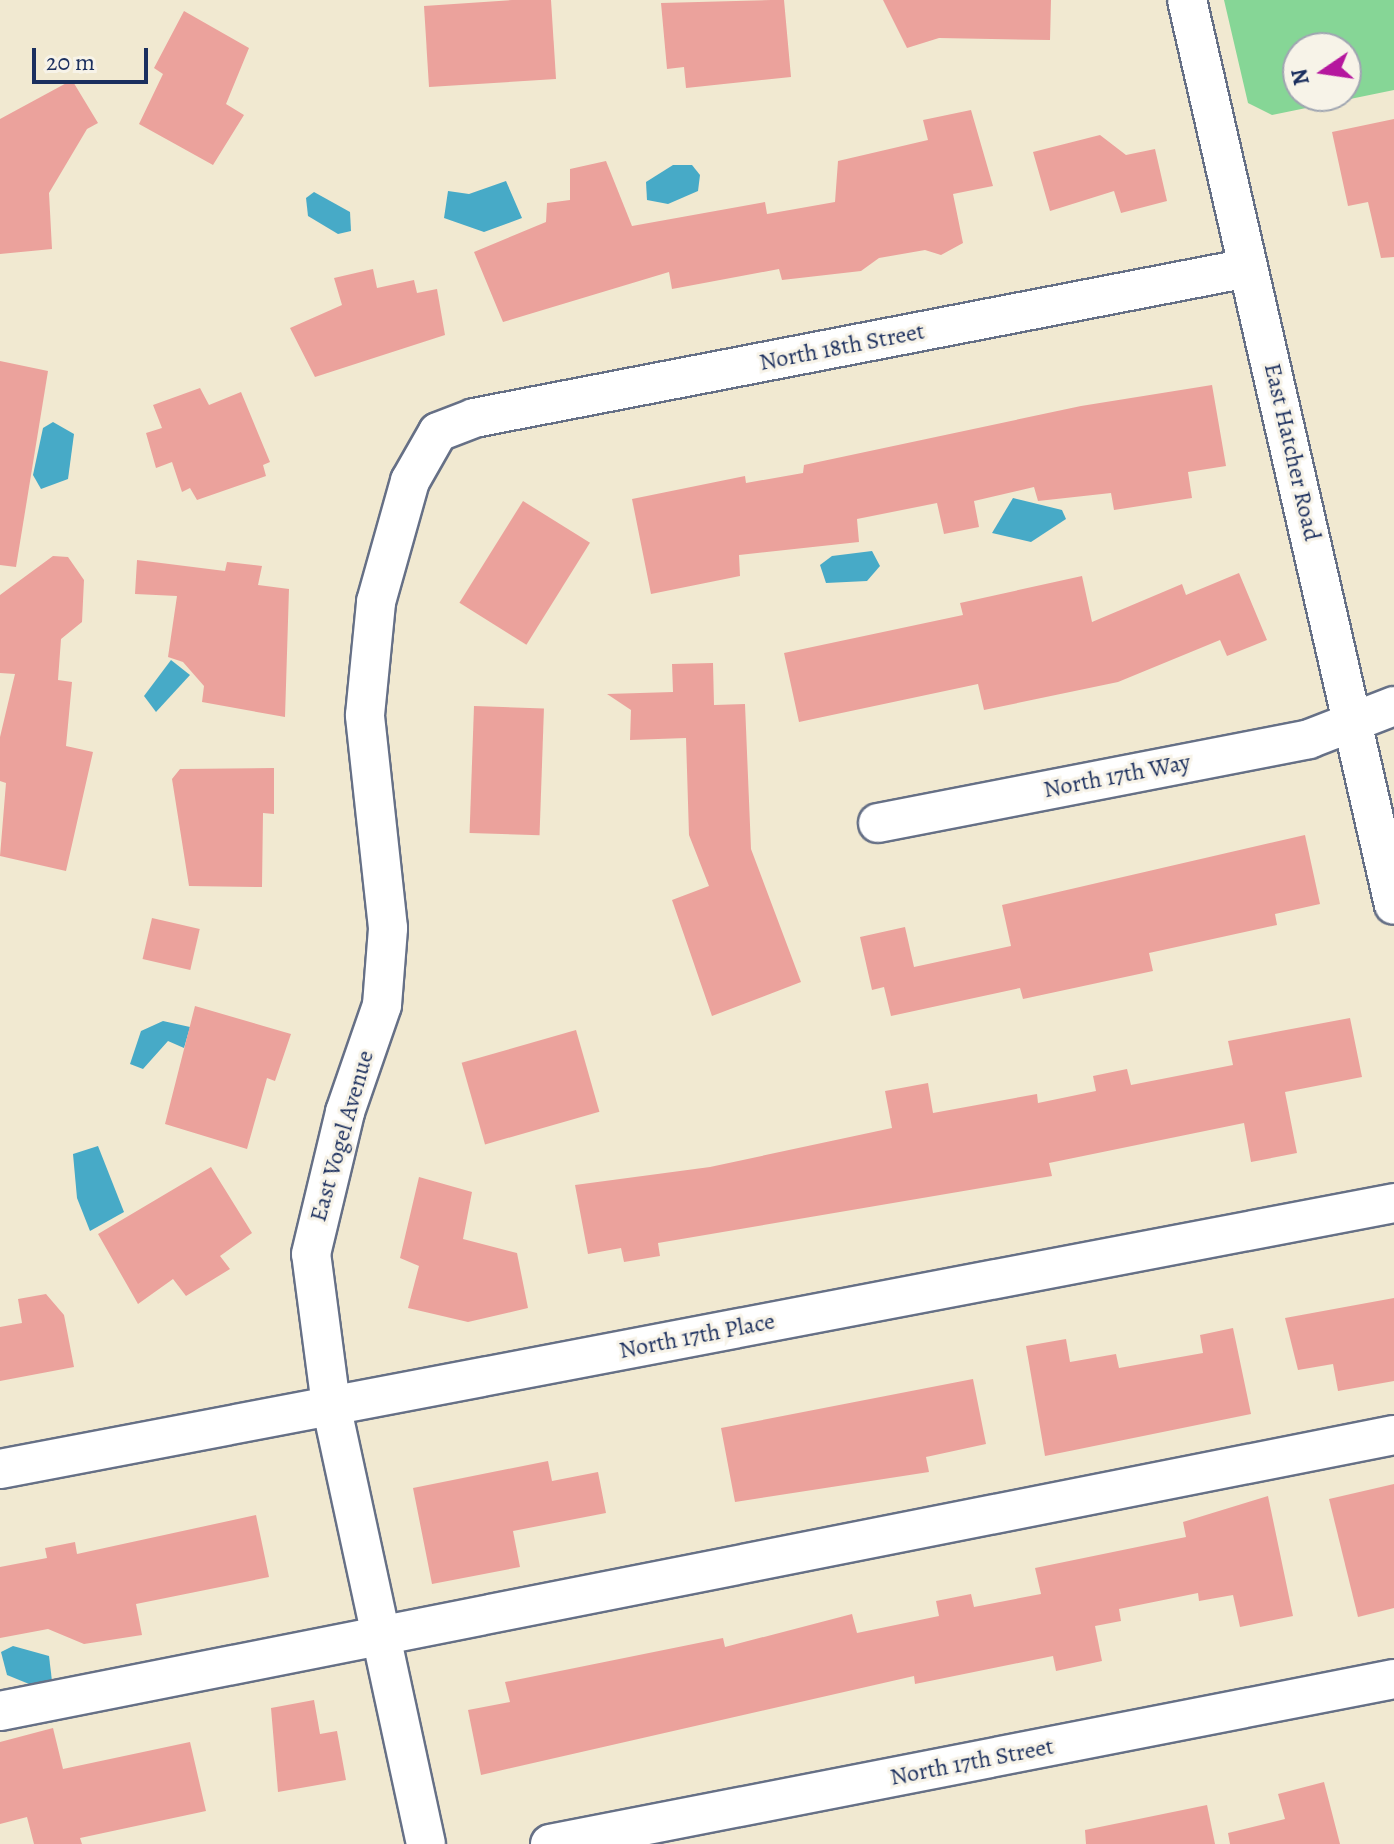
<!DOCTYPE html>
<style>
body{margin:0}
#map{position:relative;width:1394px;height:1844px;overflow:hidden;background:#f1e9d1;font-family:Alegreya,serif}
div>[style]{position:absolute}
.green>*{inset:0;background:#86d696}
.water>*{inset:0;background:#47aac7}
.building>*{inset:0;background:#eba29c;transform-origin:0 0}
.roads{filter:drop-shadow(2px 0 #667086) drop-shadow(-2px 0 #667086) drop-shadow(0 2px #667086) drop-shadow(0 -2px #667086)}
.minor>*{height:38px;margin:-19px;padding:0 19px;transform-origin:19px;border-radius:19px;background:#fff}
span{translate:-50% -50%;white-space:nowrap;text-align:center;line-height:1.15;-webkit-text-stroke:6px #f7f3e8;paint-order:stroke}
.street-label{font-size:24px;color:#1b2f5e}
.north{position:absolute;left:1282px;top:32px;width:80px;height:80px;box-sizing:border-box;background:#f7f3e8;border:2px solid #9fa5b1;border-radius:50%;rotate:257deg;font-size:22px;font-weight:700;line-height:32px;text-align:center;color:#1b2f5e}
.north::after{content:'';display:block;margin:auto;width:28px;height:36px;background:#b5179e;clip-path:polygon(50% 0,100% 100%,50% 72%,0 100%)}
.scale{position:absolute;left:32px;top:48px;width:116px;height:36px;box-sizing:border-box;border:4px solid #1b2f5e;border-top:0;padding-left:10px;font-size:24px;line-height:28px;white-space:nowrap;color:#1b2f5e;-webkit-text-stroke:6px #f7f3e8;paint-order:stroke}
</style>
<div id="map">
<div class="green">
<i style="clip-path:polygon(evenodd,1224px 0,1394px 0,1394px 90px,1272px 115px,1248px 103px,1224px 0,1298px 48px,1346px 48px,1346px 96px,1298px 96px,1298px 48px)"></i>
</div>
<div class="water">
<i style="clip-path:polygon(673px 165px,692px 165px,700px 175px,698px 191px,668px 204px,647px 200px,646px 182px)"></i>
<i style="clip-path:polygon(506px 181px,522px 218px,484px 232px,444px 218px,448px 191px,469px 194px)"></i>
<i style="clip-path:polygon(314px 192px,350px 212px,351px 231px,338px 234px,308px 216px,306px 198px)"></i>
<i style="clip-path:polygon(53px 422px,74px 434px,68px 479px,41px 489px,33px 475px,43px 428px)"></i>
<i style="clip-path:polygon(1013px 498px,1062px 510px,1066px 519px,1031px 542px,992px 533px)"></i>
<i style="clip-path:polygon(872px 551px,880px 566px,867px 581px,826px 583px,820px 565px,832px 556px)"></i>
<i style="clip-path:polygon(171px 660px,190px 675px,156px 712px,144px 696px)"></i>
<i style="clip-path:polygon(163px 1021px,190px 1027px,184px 1048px,168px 1041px,143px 1069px,130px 1064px,141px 1031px)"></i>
<i style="clip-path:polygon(98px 1146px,124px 1212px,90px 1231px,77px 1198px,73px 1154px)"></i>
<i style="clip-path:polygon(13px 1646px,49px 1656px,52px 1681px,34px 1686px,7px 1675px,1px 1652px)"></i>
</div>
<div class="building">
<i style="clip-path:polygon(512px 0,551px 0,556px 79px,429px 87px,424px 6px)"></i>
<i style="clip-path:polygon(771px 0,784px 0,791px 77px,686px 88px,684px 67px,667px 69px,661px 3px)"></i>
<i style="clip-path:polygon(883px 0,1051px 0,1050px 40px,939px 38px,907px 48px)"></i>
<i style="clip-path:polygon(184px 11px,249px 48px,226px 104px,244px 115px,213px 165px,139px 124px,163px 74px,154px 68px)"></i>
<i style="clip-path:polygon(72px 80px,98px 123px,87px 129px,49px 193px,52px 249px,0 254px,0 119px)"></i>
<i style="clip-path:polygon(971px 110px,993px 186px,953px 194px,963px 243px,941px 255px,925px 250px,879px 258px,861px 271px,782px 280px,779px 269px,672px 289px,669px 272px,503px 322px,474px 252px,546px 222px,547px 203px,570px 200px,570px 169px,606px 161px,632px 226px,765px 202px,767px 214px,835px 202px,838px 161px,928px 140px,923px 120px)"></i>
<i style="clip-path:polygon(1394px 119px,1394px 257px,1381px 258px,1368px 202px,1348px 206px,1332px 132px)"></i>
<i style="clip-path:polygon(1100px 135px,1126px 155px,1155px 149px,1167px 201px,1121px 213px,1114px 191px,1050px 211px,1033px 152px)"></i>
<i style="clip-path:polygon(373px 269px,377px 288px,414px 280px,417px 293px,437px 289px,445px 335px,315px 377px,290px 328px,342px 305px,334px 278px)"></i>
<i style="clip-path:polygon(0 361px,48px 371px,16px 567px,0 565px)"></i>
<i style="clip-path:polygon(1212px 385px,1226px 466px,1188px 472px,1192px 498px,1114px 510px,1111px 493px,1038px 501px,1034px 487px,974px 501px,979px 527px,944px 534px,937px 503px,857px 519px,859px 542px,739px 555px,740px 576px,651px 594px,632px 499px,745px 476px,746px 483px,803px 473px,804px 465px,1081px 406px)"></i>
<i style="clip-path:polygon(200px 388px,209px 405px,241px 392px,270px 462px,263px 465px,266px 476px,197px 500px,190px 488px,182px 492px,172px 462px,156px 468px,146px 433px,162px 428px,153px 405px)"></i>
<i style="left:523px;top:501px;width:79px;height:120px;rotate:32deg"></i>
<i style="clip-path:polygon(53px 556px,68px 557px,84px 580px,82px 622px,61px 639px,58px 680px,72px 682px,66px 746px,93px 752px,66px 871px,0 856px,6px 783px,0 781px,0 737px,15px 674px,0 673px,0 595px)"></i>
<i style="clip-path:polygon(137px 560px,225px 571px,227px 562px,262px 566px,258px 585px,289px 589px,285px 717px,202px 702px,204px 686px,183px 662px,168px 657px,177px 596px,135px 594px)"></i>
<i style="clip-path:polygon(1239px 573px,1267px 640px,1227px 656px,1220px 640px,1118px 682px,984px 710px,978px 684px,799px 722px,784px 653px,963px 615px,960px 603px,1082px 576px,1092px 622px,1182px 584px,1186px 595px)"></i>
<i style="clip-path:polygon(713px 663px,714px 705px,745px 704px,751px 849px,801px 982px,712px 1016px,672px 900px,709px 886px,689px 835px,686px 738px,630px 740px,631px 710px,607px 694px,673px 692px,672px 664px)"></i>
<i style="left:474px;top:706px;width:70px;height:127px;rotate:2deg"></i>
<i style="clip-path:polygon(274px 768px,274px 814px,263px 813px,262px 887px,189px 886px,172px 779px,180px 769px)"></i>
<i style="clip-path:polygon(1305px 835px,1320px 904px,1275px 914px,1277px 925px,1149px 953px,1153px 971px,1023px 999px,1020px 988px,891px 1016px,884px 987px,872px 990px,860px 937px,905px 927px,914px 967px,1011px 946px,1002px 905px)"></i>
<i style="left:152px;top:918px;width:49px;height:42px;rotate:13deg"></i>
<i style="clip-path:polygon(195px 1006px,291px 1034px,275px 1081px,267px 1078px,247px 1149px,165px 1124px)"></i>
<i style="clip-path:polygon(1350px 1018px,1362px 1077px,1285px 1092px,1297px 1153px,1251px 1162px,1244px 1123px,1049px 1163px,1052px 1176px,658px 1243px,660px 1256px,624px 1262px,621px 1248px,588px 1254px,575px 1185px,710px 1167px,892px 1128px,885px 1091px,928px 1083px,933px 1113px,1037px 1094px,1038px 1103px,1096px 1091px,1093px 1076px,1127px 1069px,1131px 1085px,1233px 1065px,1228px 1041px)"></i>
<i style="left:576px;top:1030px;width:85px;height:119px;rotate:74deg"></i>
<i style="clip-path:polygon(211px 1167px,252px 1233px,220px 1256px,230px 1269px,186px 1296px,173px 1279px,138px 1304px,98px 1234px)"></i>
<i style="clip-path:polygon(419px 1177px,472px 1192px,463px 1239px,517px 1253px,528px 1308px,468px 1322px,408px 1308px,419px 1266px,400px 1258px)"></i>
<i style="clip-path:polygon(46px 1294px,64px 1315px,74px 1367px,0 1381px,0 1327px,22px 1323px,18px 1299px)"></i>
<i style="clip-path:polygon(1394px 1298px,1394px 1381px,1338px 1391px,1333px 1364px,1298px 1370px,1285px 1318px)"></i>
<i style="clip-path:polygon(1233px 1328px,1251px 1414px,1045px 1456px,1026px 1346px,1066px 1339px,1070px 1362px,1116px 1354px,1119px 1368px,1203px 1353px,1200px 1335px)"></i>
<i style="clip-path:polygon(973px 1379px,986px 1444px,926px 1457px,929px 1472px,735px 1502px,721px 1428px)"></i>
<i style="clip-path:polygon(548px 1461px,552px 1481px,598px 1472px,606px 1513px,513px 1531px,520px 1567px,432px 1584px,413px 1488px)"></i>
<i style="clip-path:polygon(1394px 1484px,1394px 1608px,1358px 1617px,1329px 1499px)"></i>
<i style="clip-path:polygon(1268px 1496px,1293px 1616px,1240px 1627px,1233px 1595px,1199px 1601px,1198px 1593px,1119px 1609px,1121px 1621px,1095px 1626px,1102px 1661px,1056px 1671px,1053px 1656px,915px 1684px,914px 1676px,481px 1775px,468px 1710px,510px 1702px,505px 1682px,723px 1638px,725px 1647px,852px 1614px,857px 1633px,939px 1616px,936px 1601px,971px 1594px,974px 1607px,1041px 1594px,1035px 1568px,1186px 1537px,1183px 1522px)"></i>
<i style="clip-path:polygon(256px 1515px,269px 1577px,136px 1604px,142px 1635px,84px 1644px,48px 1629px,0 1638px,0 1567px,47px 1558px,45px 1548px,75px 1542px,77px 1554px)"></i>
<i style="clip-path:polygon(314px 1700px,320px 1734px,337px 1731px,346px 1780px,278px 1792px,271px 1708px)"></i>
<i style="clip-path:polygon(53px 1728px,63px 1769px,190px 1742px,206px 1811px,80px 1838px,82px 1844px,34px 1844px,27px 1817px,0 1824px,0 1742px)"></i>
<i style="clip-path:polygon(1324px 1782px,1340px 1844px,1230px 1844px,1228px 1833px,1285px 1819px,1278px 1794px)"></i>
<i style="clip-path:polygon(1207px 1805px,1215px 1844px,1086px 1844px,1085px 1830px)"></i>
</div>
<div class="roads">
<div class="minor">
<i style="left:1187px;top:0;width:928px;rotate:77.12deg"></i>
<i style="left:878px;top:823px;width:439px;rotate:-11deg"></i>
<i style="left:1309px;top:739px;width:91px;rotate:-21.2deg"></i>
<i style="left:0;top:1469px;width:1419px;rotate:-10.8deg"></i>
<i style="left:0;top:1711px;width:1421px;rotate:-11.2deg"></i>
<i style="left:426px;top:1844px;width:449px;rotate:-102.2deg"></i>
<i style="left:331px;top:1405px;width:152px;rotate:-97.5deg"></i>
<i style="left:311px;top:1254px;width:146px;rotate:-76.5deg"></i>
<i style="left:345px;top:1112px;width:113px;rotate:-70.9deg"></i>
<i style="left:382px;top:1005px;width:77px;rotate:-85.5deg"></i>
<i style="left:388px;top:928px;width:214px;rotate:-96.2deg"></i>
<i style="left:365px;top:715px;width:114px;rotate:-84.4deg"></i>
<i style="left:376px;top:602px;width:126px;rotate:-74.3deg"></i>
<i style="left:410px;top:481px;width:56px;rotate:-60.3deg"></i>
<i style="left:438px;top:432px;width:39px;rotate:-21deg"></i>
<i style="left:474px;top:418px;width:788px;rotate:-10.97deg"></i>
<i style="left:550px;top:1844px;width:860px;rotate:-11.06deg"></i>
</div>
</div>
<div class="street-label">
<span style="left:842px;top:347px;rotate:-11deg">North 18th Street</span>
<span style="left:1292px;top:452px;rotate:77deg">East Hatcher Road</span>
<span style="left:1117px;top:776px;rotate:-11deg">North 17th Way</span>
<span style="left:342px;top:1136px;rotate:-74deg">East Vogel Avenue</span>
<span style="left:697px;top:1336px;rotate:-11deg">North 17th Place</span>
<span style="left:972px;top:1762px;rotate:-11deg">North 17th Street</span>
</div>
<div class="north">N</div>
<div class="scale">20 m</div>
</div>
